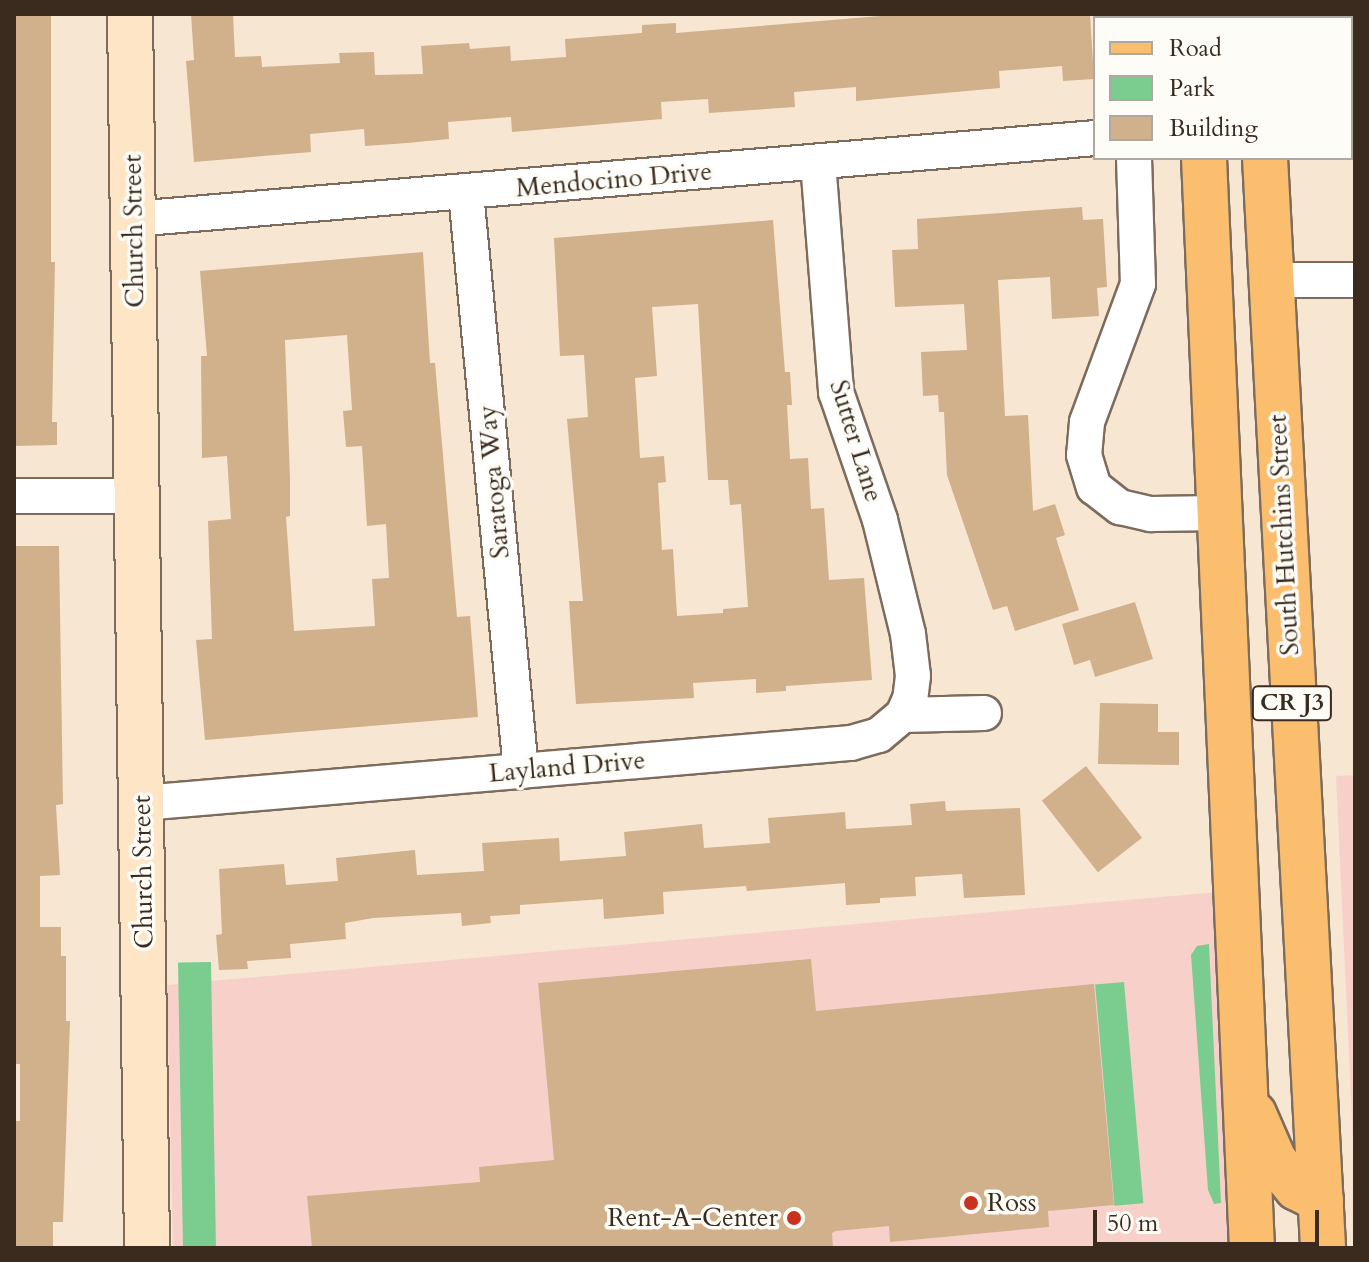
<!DOCTYPE html>
<style>
body{margin:0}
#map{position:relative;width:1369px;height:1262px;overflow:hidden;background:#f7e6d2;font-family:Cardo,serif}
div>[style]{position:absolute}
.built>*{inset:0;background:#f7d1c9}
.green>*{inset:0;background:#7bcd8f;transform-origin:0 0}
.building>*{inset:0;background:#d1b08c;transform-origin:0 0}
.roads{filter:drop-shadow(2px 0 #7d6c5d) drop-shadow(-2px 0 #7d6c5d) drop-shadow(0 2px #7d6c5d) drop-shadow(0 -2px #7d6c5d)}
.street>*{height:34px;margin:-17px;padding:0 17px;transform-origin:17px;border-radius:17px;background:#fff}
.secondary>*{height:44px;margin:-22px;padding:0 22px;transform-origin:22px;border-radius:22px;background:#fde5c5}
.primary>*{height:44px;margin:-22px;padding:0 22px;transform-origin:22px;border-radius:22px;background:#fabe6e}
.dots>*{width:22px;height:22px;translate:-50% -50%;box-sizing:border-box;border:4px solid #fdfcf7;border-radius:50%}
span{translate:-50% -50%;white-space:nowrap;text-align:center;line-height:1.15;-webkit-text-stroke:7px #fdfcf7;paint-order:stroke}
.shield-label span{padding:2px 6px;background:#fdfcf7;border:2px solid;border-radius:6px;-webkit-text-stroke-width:0}
.shield-label{font-size:24px;color:#3b2a1e;font-weight:700}
.street-label{font-size:26px;color:#3b2a1e}
.poi-label{font-size:26px;color:#3b2a1e}
.left{translate:0 -50%;text-align:left}
.right{translate:-100% -50%;text-align:right}
.frame{position:absolute;inset:0;border:16px solid #3b2a1e;pointer-events:none}
.legend{position:absolute;left:1093px;top:16px;width:260px;height:144px;box-sizing:border-box;background:#fdfcf7;border:2px solid #afa8a0;margin:0;padding:10px 14px;list-style:none;font-size:24px;color:#3b2a1e}
.legend li{display:flex;align-items:center;gap:16px;height:40px}
.legend b{width:40px;border:2px solid #afa8a0}
.scale{position:absolute;left:1093px;top:1210px;width:226px;height:36px;box-sizing:border-box;border:4px solid #3b2a1e;border-top:0;padding-left:10px;font-size:24px;line-height:28px;white-space:nowrap;color:#3b2a1e;-webkit-text-stroke:6px #fdfcf7;paint-order:stroke}
</style>
<div id="map">
<div class="built">
<i style="clip-path:polygon(1355px 775px,1355px 1183px,1336px 776px)"></i>
<i style="clip-path:polygon(1218px 892px,1235px 1248px,173px 1248px,167px 985px)"></i>
</div>
<div class="green">
<i style="clip-path:polygon(1209px 944px,1221px 1203px,1214px 1204px,1208px 1190px,1191px 955px,1197px 946px)"></i>
<i style="left:211px;top:962px;width:286px;height:33px;rotate:89deg"></i>
<i style="left:1124px;top:982px;width:222px;height:29px;rotate:85deg"></i>
</div>
<div class="building">
<i style="clip-path:polygon(14px 14px,51px 14px,51px 262px,55px 262px,52px 422px,57px 422px,57px 445px,14px 446px)"></i>
<i style="clip-path:polygon(191px 14px,233px 14px,235px 57px,261px 56px,262px 67px,340px 63px,339px 53px,374px 52px,375px 75px,423px 74px,421px 46px,469px 43px,470px 49px,510px 46px,511px 61px,566px 57px,565px 39px,642px 33px,642px 25px,676px 23px,676px 33px,905px 14px,1090px 14px,1094px 79px,1063px 81px,1062px 66px,999px 71px,1000px 88px,856px 101px,856px 87px,794px 92px,795px 107px,709px 113px,708px 99px,661px 102px,662px 119px,512px 132px,511px 117px,448px 122px,449px 139px,407px 143px,365px 146px,364px 129px,310px 134px,311px 152px,194px 162px,186px 61px,194px 60px)"></i>
<i style="clip-path:polygon(1082px 207px,1083px 220px,1103px 219px,1107px 287px,1097px 288px,1099px 316px,1052px 319px,1050px 277px,998px 280px,1005px 416px,1028px 415px,1033px 511px,1055px 504px,1065px 535px,1056px 538px,1079px 610px,1015px 631px,1007px 606px,993px 610px,947px 475px,944px 412px,939px 412px,938px 395px,923px 396px,921px 352px,967px 350px,964px 304px,895px 307px,892px 250px,918px 249px,917px 219px)"></i>
<i style="clip-path:polygon(evenodd,773px 220px,785px 372px,790px 372px,792px 405px,787px 405px,790px 459px,808px 458px,811px 509px,824px 508px,829px 580px,864px 578px,872px 680px,786px 686px,786px 691px,756px 693px,756px 679px,693px 683px,694px 698px,576px 704px,569px 601px,583px 601px,567px 419px,588px 417px,584px 355px,560px 356px,554px 238px,773px 220px,698px 304px,708px 480px,728px 480px,730px 505px,741px 504px,748px 607px,723px 609px,723px 613px,677px 616px,673px 549px,662px 550px,658px 483px,666px 482px,664px 456px,640px 458px,635px 378px,657px 376px,652px 307px,698px 304px)"></i>
<i style="clip-path:polygon(evenodd,423px 252px,430px 363px,435px 363px,457px 617px,470px 616px,478px 717px,205px 740px,196px 640px,212px 639px,208px 521px,231px 519px,227px 456px,202px 458px,201px 356px,207px 356px,200px 271px,423px 252px,347px 335px,352px 410px,343px 411px,346px 447px,362px 446px,367px 526px,386px 524px,389px 578px,372px 579px,375px 626px,294px 631px,286px 517px,290px 516px,290px 479px,285px 340px,347px 335px)"></i>
<i style="clip-path:polygon(14px 546px,59px 546px,63px 804px,56px 805px,60px 875px,40px 876px,40px 927px,61px 927px,61px 956px,66px 956px,66px 1021px,70px 1021px,63px 1222px,53px 1222px,53px 1248px,14px 1248px,14px 1121px,20px 1121px,20px 1064px,14px 1064px)"></i>
<i style="clip-path:polygon(1135px 602px,1153px 659px,1095px 677px,1090px 660px,1074px 665px,1062px 624px)"></i>
<i style="clip-path:polygon(1100px 703px,1158px 704px,1158px 732px,1179px 732px,1179px 765px,1098px 764px)"></i>
<i style="left:1086px;top:766px;width:91px;height:56px;rotate:52deg"></i>
<i style="clip-path:polygon(945px 801px,946px 811px,1020px 808px,1025px 895px,964px 898px,962px 874px,915px 877px,916px 896px,880px 898px,880px 903px,846px 905px,845px 883px,747px 891px,746px 886px,663px 892px,664px 914px,604px 919px,603px 899px,520px 905px,520px 914px,490px 916px,491px 923px,462px 926px,461px 913px,373px 918px,345px 923px,346px 939px,290px 944px,291px 958px,247px 961px,248px 969px,219px 970px,216px 935px,222px 934px,219px 869px,284px 864px,286px 885px,338px 881px,336px 858px,415px 850px,417px 875px,484px 871px,482px 843px,559px 838px,560px 861px,626px 856px,624px 832px,702px 824px,704px 848px,770px 843px,768px 818px,845px 812px,846px 829px,912px 825px,910px 804px)"></i>
<i style="clip-path:polygon(811px 959px,816px 1011px,1094px 984px,1114px 1205px,1048px 1211px,1049px 1227px,890px 1242px,889px 1226px,836px 1231px,832px 1233px,833px 1248px,312px 1248px,307px 1196px,480px 1182px,479px 1167px,554px 1160px,538px 983px)"></i>
</div>
<div class="roads">
<div class="street">
<i style="left:1127px;top:14px;width:4px;rotate:90deg"></i>
<i style="left:1134px;top:158px;width:126px;rotate:88.2deg"></i>
<i style="left:1138px;top:284px;width:147px;rotate:110.3deg"></i>
<i style="left:1087px;top:422px;width:33px;rotate:95deg"></i>
<i style="left:1084px;top:455px;width:34px;rotate:73deg"></i>
<i style="left:1094px;top:487px;width:33px;rotate:38deg"></i>
<i style="left:1120px;top:507px;width:32px;rotate:13deg"></i>
<i style="left:1151px;top:514px;width:69px;rotate:-0.8deg"></i>
<i style="left:818px;top:162px;width:231px;rotate:85.5deg"></i>
<i style="left:836px;top:392px;width:135px;rotate:71deg"></i>
<i style="left:880px;top:520px;width:117px;rotate:76.2deg"></i>
<i style="left:908px;top:634px;width:42px;rotate:83.2deg"></i>
<i style="left:913px;top:676px;width:23px;rotate:97deg"></i>
<i style="left:910px;top:699px;width:17px;rotate:114deg"></i>
<i style="left:466px;top:193px;width:581px;rotate:84.56deg"></i>
<i style="left:133px;top:219px;width:965px;rotate:-4.81deg"></i>
<i style="left:1271px;top:280px;width:84px"></i>
<i style="left:14px;top:496px;width:126px"></i>
<i style="left:142px;top:803px;width:712px;rotate:-4.84deg"></i>
<i style="left:851px;top:743px;width:29px;rotate:-16deg"></i>
<i style="left:879px;top:735px;width:31px;rotate:-40deg"></i>
<i style="left:903px;top:715px;width:81px;rotate:-1.4deg"></i>
</div>
<div class="secondary">
<i style="left:130px;top:14px;width:1234px;rotate:89.21deg"></i>
</div>
<div class="primary">
<i style="left:1197px;top:14px;width:4px;rotate:90deg"></i>
<i style="left:1259px;top:14px;width:4px;rotate:90deg"></i>
<i style="left:1204px;top:158px;width:1091px;rotate:87.48deg"></i>
<i style="left:1265px;top:158px;width:1092px;rotate:86.95deg"></i>
<i style="left:1254px;top:1114px;width:50px;rotate:66.5deg"></i>
<i style="left:1274px;top:1160px;width:36px;rotate:51deg"></i>
<i style="left:1297px;top:1188px;width:27px;rotate:27deg"></i>
</div>
</div>
<div class="dots">
<i style="left:971px;top:1203px;background:#c8321e"></i>
<i style="left:794px;top:1218px;background:#c8321e"></i>
</div>
<div class="shield-label">
<span style="left:1292px;top:703px">CR J3</span>
</div>
<div class="street-label">
<span style="left:614px;top:180px;rotate:-5deg">Mendocino Drive</span>
<span style="left:134px;top:231px;rotate:-91deg">Church Street</span>
<span style="left:856px;top:441px;rotate:73deg">Sutter Lane</span>
<span style="left:494px;top:482px;rotate:-95deg">Saratoga Way</span>
<span style="left:1284px;top:535px;rotate:-93deg">South Hutchins Street</span>
<span style="left:567px;top:767px;rotate:-5deg">Layland Drive</span>
<span style="left:143px;top:872px;rotate:-91deg">Church Street</span>
</div>
<div class="poi-label">
<span class="left" style="left:987px;top:1203px">Ross</span>
<span class="right" style="left:778px;top:1218px">Rent-A-Center</span>
</div>
<div class="frame"></div>
<ul class="legend">
<li><b style="height:10px;background:#fabe6e"></b>Road</li>
<li><b style="height:22px;background:#7bcd8f"></b>Park</li>
<li><b style="height:22px;background:#d1b08c"></b>Building</li>
</ul>
<div class="scale">50 m</div>
</div>
